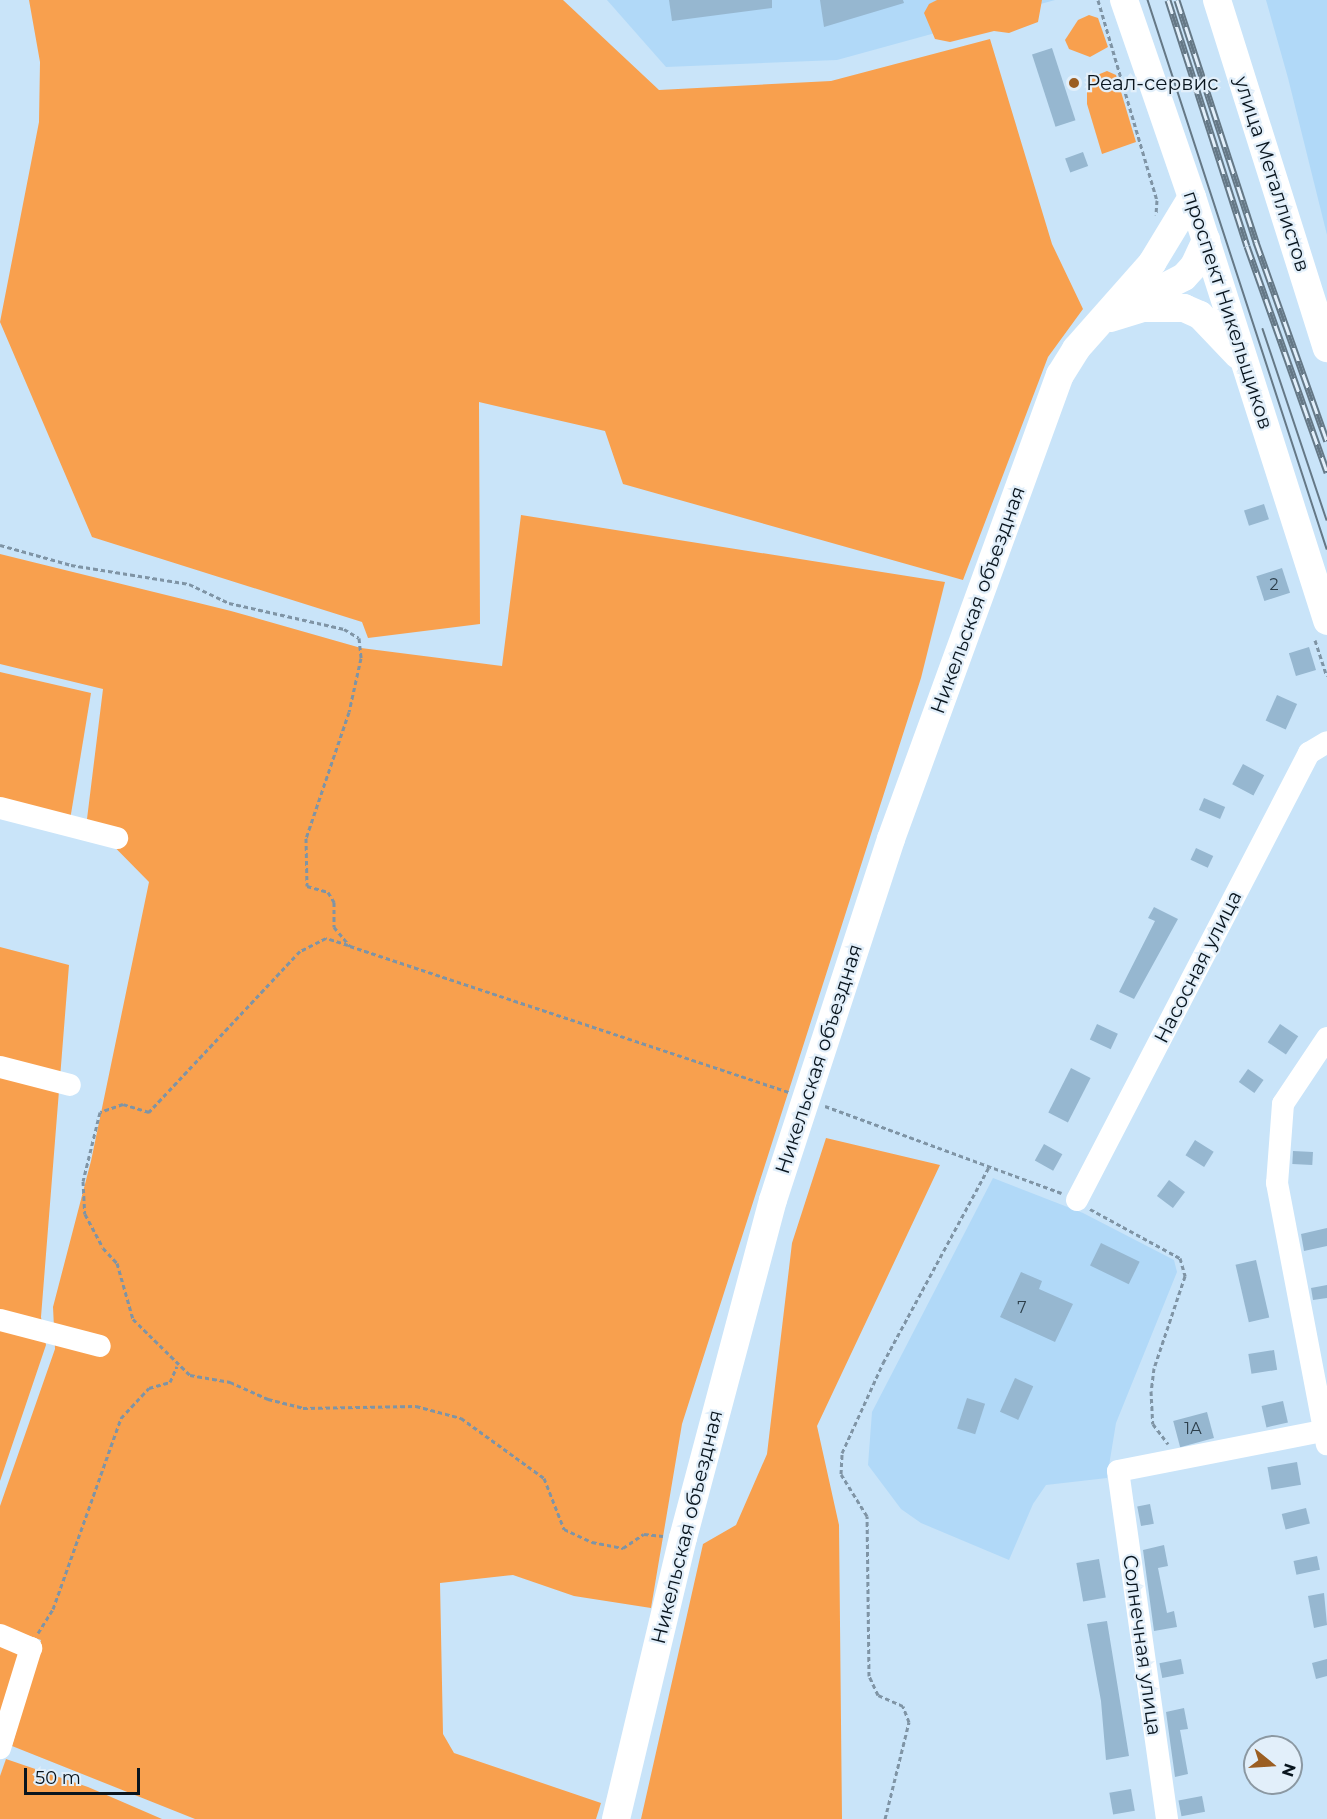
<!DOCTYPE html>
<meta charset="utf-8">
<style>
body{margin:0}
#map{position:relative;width:1327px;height:1819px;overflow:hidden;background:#c9e4f9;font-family:Montserrat,sans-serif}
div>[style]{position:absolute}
.built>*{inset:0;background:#b1d9f8}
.green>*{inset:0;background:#f8a04e}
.building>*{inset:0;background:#96b7d0;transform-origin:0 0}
.path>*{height:3px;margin-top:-1.5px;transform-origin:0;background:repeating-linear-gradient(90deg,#7f94a5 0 4.5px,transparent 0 7.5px)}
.minor>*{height:22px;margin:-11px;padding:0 11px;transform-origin:11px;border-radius:11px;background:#fff}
.major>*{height:28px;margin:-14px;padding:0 14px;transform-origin:14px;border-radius:14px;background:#fff}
.tram>*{height:1.5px;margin:-0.75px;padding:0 0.75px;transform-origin:0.75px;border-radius:0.75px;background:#657886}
.rail>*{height:7px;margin-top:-3.5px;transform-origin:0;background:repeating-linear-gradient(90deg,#e2effa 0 14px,#657886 0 28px);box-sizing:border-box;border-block:2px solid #657886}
.dots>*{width:16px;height:16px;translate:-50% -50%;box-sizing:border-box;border:3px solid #e2effa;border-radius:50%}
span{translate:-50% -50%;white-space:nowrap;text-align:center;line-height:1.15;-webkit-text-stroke:4.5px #e2effa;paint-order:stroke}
.number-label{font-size:16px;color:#2c3e4a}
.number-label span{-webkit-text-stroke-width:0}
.poi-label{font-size:20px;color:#09151e}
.left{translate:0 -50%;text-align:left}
.street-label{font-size:20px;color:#09151e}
.north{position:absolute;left:1243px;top:1735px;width:60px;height:60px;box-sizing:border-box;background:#e2effa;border:2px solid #8b98a2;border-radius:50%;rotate:108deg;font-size:16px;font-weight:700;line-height:24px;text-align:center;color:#09151e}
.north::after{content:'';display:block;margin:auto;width:21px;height:27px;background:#9b5e22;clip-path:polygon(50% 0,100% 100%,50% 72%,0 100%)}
.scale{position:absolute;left:24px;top:1768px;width:116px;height:27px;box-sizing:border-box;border:3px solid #09151e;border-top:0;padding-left:8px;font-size:18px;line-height:21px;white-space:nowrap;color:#09151e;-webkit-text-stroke:4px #e2effa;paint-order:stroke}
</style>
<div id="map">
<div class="built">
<i style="clip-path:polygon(607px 0,1055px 0,837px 60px,666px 67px)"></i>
<i style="clip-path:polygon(1266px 0,1327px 0,1327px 235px,1288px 78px)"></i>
<i style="clip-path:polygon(993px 1178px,1083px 1213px,1174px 1260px,1177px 1272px,1116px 1423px,1107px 1478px,1046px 1485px,1033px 1504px,1009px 1560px,921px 1523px,901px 1509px,868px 1465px,872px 1412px)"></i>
</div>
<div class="green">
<i style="clip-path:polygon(29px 0,563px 0,659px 90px,831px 81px,990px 39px,1052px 244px,1083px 309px,1048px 357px,963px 580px,623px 484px,605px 431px,479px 402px,480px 624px,368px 638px,362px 622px,92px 537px,0 322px,39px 122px,40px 62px)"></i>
<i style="clip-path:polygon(937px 0,1042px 0,1038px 22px,1009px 33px,994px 31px,950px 42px,935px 39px,924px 13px,929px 4px)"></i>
<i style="clip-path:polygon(1089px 15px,1098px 18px,1108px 47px,1090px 57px,1069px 49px,1065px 40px,1078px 20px)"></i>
<i style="clip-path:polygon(1107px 71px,1116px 75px,1136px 142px,1102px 154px,1087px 104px,1087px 90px,1090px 78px)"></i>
<i style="clip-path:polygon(521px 515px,945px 582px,921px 678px,682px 1424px,651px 1608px,574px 1596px,513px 1575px,440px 1583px,443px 1734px,454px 1753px,601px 1803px,596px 1819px,195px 1819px,12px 1746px,41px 1640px,0 1626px,0 1506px,55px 1349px,53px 1307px,91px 1161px,149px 882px,87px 819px,103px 689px,0 664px,0 554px,231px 611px,361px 648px,502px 666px)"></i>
<i style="clip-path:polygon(0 672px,91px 693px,70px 820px,0 805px)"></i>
<i style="clip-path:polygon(0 947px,69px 965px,41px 1317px,46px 1345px,0 1481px)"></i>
<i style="clip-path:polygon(826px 1138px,940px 1165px,817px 1426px,839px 1525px,842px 1819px,641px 1819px,703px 1544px,736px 1525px,767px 1454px,792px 1243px)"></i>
<i style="clip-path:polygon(0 1644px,24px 1653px,0 1721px)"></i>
<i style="clip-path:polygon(6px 1759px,88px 1787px,162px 1819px,0 1819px,0 1776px)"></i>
</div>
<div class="building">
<i style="clip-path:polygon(669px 0,772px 0,772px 8px,672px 21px)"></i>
<i style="clip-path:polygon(820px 0,903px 0,904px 3px,824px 27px)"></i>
<i style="left:1052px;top:48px;width:76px;height:21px;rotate:72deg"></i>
<i style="left:1083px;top:152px;width:15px;height:19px;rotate:70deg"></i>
<i style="left:1264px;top:504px;width:16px;height:21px;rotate:72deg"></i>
<i style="left:1282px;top:568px;width:26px;height:27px;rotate:72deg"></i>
<i style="left:1309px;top:647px;width:24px;height:21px;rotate:73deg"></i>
<i style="left:1277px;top:695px;width:22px;height:28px;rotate:24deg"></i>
<i style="left:1243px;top:764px;width:24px;height:23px;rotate:28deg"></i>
<i style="left:1204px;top:798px;width:23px;height:13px;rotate:23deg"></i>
<i style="left:1196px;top:848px;width:19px;height:13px;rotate:25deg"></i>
<i style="clip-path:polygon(1154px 907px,1178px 919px,1134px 999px,1119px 992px,1155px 921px,1148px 918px)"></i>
<i style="left:1097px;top:1024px;width:23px;height:17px;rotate:25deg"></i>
<i style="left:1280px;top:1024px;width:22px;height:22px;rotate:34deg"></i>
<i style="left:1071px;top:1068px;width:22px;height:50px;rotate:27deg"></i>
<i style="left:1248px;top:1069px;width:19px;height:16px;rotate:35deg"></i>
<i style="left:1195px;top:1140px;width:22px;height:18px;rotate:32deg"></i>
<i style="left:1044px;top:1144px;width:21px;height:19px;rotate:29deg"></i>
<i style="left:1293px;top:1151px;width:20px;height:13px;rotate:3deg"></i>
<i style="left:1169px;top:1180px;width:20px;height:20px;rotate:37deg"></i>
<i style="clip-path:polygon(1327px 1228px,1327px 1246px,1304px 1251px,1301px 1234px)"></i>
<i style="left:1101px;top:1243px;width:43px;height:25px;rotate:26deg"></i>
<i style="left:1256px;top:1260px;width:59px;height:21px;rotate:77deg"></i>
<i style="clip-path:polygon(1021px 1272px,1042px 1281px,1039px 1289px,1073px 1304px,1055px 1342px,1000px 1317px)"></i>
<i style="clip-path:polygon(1327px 1285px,1327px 1298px,1313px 1300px,1311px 1288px)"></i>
<i style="left:1274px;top:1350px;width:20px;height:26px;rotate:81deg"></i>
<i style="left:1015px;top:1378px;width:20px;height:37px;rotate:24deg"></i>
<i style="left:967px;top:1398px;width:19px;height:32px;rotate:18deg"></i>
<i style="left:1283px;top:1401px;width:22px;height:22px;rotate:77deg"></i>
<i style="left:1207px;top:1412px;width:27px;height:35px;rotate:75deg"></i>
<i style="left:1297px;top:1462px;width:23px;height:30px;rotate:80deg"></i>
<i style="left:1150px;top:1504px;width:20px;height:13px;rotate:79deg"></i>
<i style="left:1306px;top:1508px;width:16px;height:25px;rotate:76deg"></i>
<i style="clip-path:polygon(1164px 1545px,1168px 1566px,1158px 1568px,1167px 1613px,1174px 1611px,1177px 1627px,1154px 1631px,1143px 1550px)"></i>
<i style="left:1317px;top:1556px;width:14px;height:24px;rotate:78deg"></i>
<i style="left:1099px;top:1559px;width:39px;height:23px;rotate:80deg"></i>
<i style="clip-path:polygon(1324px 1593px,1327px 1625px,1314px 1628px,1308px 1596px)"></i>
<i style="clip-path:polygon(1107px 1621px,1129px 1756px,1106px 1760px,1101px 1701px,1087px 1624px)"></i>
<i style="left:1181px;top:1659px;width:15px;height:22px;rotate:79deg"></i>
<i style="clip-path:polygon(1327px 1659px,1327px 1676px,1316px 1679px,1312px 1663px)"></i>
<i style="clip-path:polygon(1184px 1708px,1188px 1729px,1180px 1730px,1188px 1774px,1175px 1777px,1166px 1712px)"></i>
<i style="left:1131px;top:1789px;width:22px;height:22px;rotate:80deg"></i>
<i style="left:1202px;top:1796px;width:16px;height:24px;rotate:79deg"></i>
</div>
<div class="path">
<i style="left:1098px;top:0;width:209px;rotate:73.6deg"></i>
<i style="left:1157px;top:200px;width:15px;rotate:94deg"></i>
<i style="left:0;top:545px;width:74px;rotate:15.7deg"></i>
<i style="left:71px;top:565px;width:120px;rotate:9.1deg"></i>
<i style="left:189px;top:584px;width:44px;rotate:25.4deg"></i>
<i style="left:229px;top:603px;width:118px;rotate:12.7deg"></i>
<i style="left:344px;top:629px;width:17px;rotate:31deg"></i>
<i style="left:359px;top:638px;width:20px;rotate:84deg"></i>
<i style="left:361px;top:658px;width:55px;rotate:102.5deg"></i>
<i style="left:349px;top:712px;width:133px;rotate:108.8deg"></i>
<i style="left:306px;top:838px;width:48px;rotate:88.8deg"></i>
<i style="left:307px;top:886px;width:22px;rotate:16deg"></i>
<i style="left:328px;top:892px;width:12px;rotate:59deg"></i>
<i style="left:334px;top:902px;width:25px;rotate:90deg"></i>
<i style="left:334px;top:927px;width:25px;rotate:50deg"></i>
<i style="left:350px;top:946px;width:462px;rotate:18.4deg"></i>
<i style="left:1315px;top:640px;width:38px;rotate:72deg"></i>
<i style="left:348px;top:945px;width:23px;rotate:-162deg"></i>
<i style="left:326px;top:938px;width:29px;rotate:153deg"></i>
<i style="left:300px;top:951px;width:221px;rotate:133.2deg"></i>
<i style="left:149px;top:1112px;width:27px;rotate:-163deg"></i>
<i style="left:123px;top:1104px;width:24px;rotate:161deg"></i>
<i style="left:100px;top:1112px;width:71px;rotate:103.8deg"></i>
<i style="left:83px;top:1181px;width:33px;rotate:87deg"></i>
<i style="left:85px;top:1214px;width:38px;rotate:62deg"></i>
<i style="left:103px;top:1248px;width:21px;rotate:47deg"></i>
<i style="left:117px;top:1263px;width:58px;rotate:74.1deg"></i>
<i style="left:133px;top:1319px;width:80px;rotate:44.5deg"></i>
<i style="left:190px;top:1375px;width:41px;rotate:9.9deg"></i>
<i style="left:230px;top:1382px;width:42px;rotate:24.1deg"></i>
<i style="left:268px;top:1399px;width:36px;rotate:14deg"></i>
<i style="left:303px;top:1408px;width:113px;rotate:-1deg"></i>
<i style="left:416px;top:1406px;width:47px;rotate:14.9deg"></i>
<i style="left:461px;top:1418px;width:102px;rotate:35.9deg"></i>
<i style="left:544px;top:1478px;width:55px;rotate:68.6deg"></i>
<i style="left:564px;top:1529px;width:31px;rotate:25deg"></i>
<i style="left:592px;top:1542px;width:32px;rotate:11deg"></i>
<i style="left:623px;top:1548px;width:25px;rotate:-34deg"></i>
<i style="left:644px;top:1534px;width:19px;rotate:6deg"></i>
<i style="left:825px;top:1106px;width:252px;rotate:20.2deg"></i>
<i style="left:1090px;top:1209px;width:102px;rotate:28.6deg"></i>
<i style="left:1180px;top:1258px;width:19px;rotate:74deg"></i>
<i style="left:1185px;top:1276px;width:97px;rotate:108.6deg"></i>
<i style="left:1154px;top:1368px;width:23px;rotate:97deg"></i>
<i style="left:1151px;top:1391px;width:33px;rotate:87deg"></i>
<i style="left:1153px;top:1424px;width:25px;rotate:53deg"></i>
<i style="left:38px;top:1633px;width:28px;rotate:-58deg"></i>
<i style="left:53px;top:1609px;width:203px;rotate:-70.4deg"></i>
<i style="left:121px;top:1418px;width:41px;rotate:-47deg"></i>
<i style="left:149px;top:1388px;width:22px;rotate:-16deg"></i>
<i style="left:170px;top:1382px;width:17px;rotate:-66deg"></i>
<i style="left:885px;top:1819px;width:100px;rotate:-76.1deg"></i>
<i style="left:909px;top:1722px;width:17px;rotate:-111deg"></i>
<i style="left:903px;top:1706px;width:27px;rotate:-156deg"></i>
<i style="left:878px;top:1695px;width:21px;rotate:-115deg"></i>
<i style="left:869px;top:1676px;width:160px;rotate:-90.7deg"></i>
<i style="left:867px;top:1516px;width:49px;rotate:-121.8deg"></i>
<i style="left:841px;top:1474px;width:21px;rotate:-87deg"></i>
<i style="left:842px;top:1453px;width:99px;rotate:-65.5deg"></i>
<i style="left:883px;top:1363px;width:223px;rotate:-61.6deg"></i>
</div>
<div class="minor">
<i style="left:0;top:808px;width:121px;rotate:14.4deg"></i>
<i style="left:1327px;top:1038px;width:79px;rotate:123.7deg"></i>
<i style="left:1283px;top:1104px;width:79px;rotate:94.3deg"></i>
<i style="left:1277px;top:1183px;width:266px;rotate:79.2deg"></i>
<i style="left:0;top:1067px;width:72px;rotate:14.4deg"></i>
<i style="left:1077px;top:1200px;width:504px;rotate:-62.57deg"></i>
<i style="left:1309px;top:753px;width:21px;rotate:-31deg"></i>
<i style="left:0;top:1320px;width:103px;rotate:14.6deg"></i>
<i style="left:0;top:1635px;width:34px;rotate:23deg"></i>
<i style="left:31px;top:1648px;width:105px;rotate:107.2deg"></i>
<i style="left:1167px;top:1819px;width:351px;rotate:-98deg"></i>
<i style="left:1118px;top:1471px;width:213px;rotate:-11.1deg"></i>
</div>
<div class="major">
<i style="left:1124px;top:0;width:208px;rotate:71deg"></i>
<i style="left:1192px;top:197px;width:445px;rotate:72.3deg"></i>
<i style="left:1217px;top:0;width:365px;rotate:72.5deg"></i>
<i style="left:1134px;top:303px;width:56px;rotate:-27.5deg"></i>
<i style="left:1184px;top:277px;width:15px;rotate:-48deg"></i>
<i style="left:1194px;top:266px;width:29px;rotate:-65deg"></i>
<i style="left:1110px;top:318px;width:34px;rotate:-17deg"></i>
<i style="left:1143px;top:308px;width:41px"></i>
<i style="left:1184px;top:308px;width:17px;rotate:24deg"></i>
<i style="left:1200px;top:315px;width:55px;rotate:46.5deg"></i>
<i style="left:616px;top:1819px;width:289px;rotate:-76.6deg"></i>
<i style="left:683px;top:1538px;width:350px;rotate:-75.1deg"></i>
<i style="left:773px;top:1200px;width:380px;rotate:-71.9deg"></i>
<i style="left:891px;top:839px;width:494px;rotate:-70deg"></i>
<i style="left:1060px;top:375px;width:31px;rotate:-58deg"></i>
<i style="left:1076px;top:349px;width:115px;rotate:-48.5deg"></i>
<i style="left:1152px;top:263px;width:77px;rotate:-58.8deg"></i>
</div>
<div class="tram">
<i style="left:1148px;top:0;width:577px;rotate:71.94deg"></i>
<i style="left:1263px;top:329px;width:201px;rotate:71.5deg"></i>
</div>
<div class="rail">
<i style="left:1168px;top:0;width:258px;rotate:72.2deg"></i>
<i style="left:1247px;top:246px;width:240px;rotate:70.5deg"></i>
<i style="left:1177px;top:0;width:255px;rotate:71.9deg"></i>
<i style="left:1256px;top:242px;width:211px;rotate:70.4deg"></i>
</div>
<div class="dots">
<i style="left:1074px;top:83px;background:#9b5e22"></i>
</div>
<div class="number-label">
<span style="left:1274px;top:585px">2</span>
<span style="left:1022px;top:1308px">7</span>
<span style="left:1193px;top:1429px">1А</span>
</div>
<div class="poi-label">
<span class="left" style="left:1086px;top:83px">Реал-сервис</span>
</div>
<div class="street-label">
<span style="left:1272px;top:174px;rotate:72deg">улица Металлистов</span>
<span style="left:1228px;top:310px;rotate:72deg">проспект Никельщиков</span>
<span style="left:978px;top:600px;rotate:-70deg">Никельская объездная</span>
<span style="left:1198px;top:967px;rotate:-63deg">Насосная улица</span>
<span style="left:819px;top:1059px;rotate:-72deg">Никельская объездная</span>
<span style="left:687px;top:1527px;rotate:-76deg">Никельская объездная</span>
<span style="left:1142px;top:1645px;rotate:82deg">Солнечная улица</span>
</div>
<div class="north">N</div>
<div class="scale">50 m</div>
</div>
